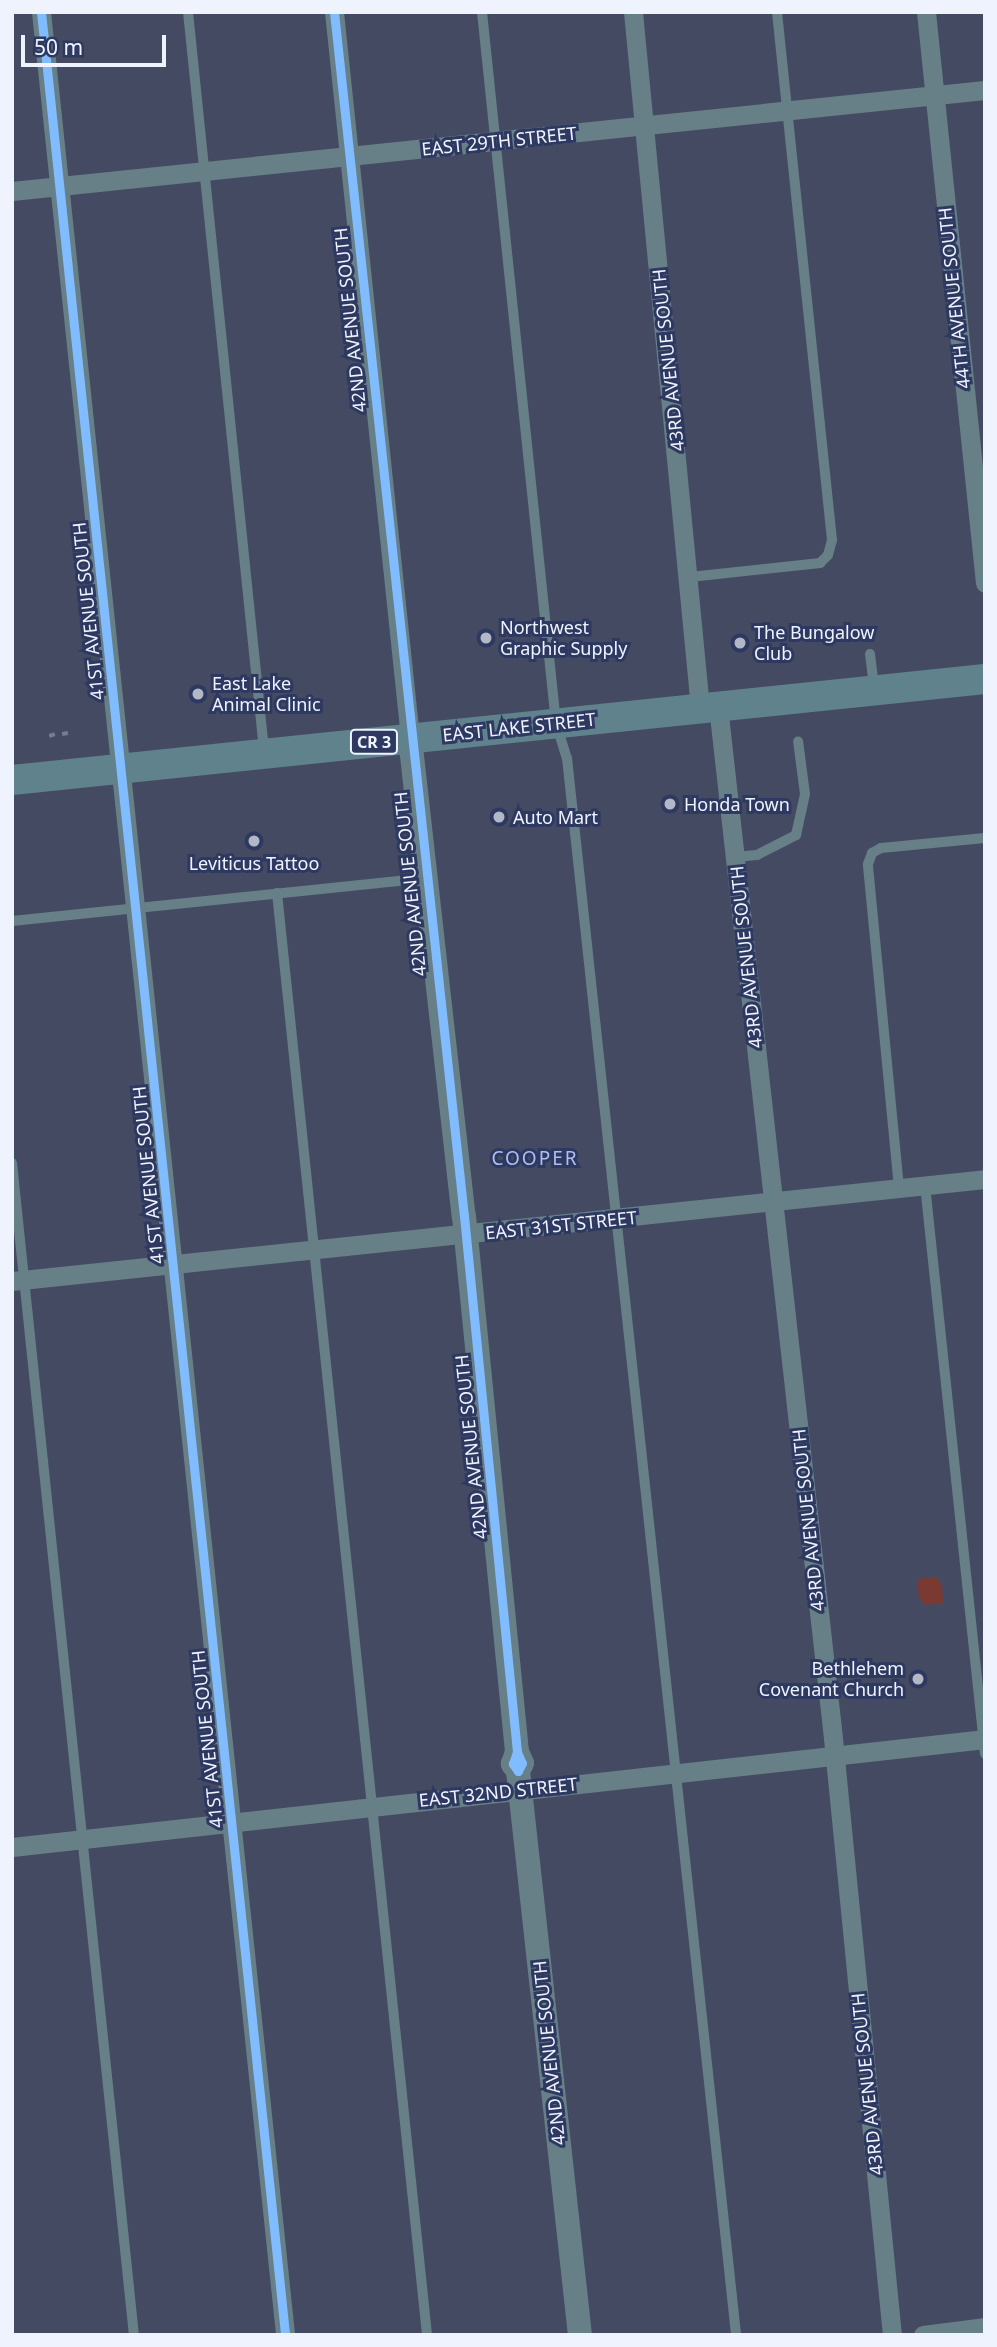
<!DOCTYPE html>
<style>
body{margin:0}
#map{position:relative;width:997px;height:2347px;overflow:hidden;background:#444a61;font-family:"Noto Sans",sans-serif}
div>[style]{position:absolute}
.green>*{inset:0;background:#7a3931}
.path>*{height:3.5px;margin-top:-1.75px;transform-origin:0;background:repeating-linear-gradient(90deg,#6e8089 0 7px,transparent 0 10.5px)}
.service>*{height:10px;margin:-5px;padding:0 5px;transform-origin:5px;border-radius:5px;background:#677f87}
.minor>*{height:19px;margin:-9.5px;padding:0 9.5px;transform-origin:9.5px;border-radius:9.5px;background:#677f87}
.tertiary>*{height:24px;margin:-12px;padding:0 12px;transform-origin:12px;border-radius:12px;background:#677f87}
.primary>*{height:30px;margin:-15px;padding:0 15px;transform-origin:15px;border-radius:15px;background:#60828c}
.cycleway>*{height:9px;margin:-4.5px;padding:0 4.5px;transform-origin:4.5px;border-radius:4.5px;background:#80bcff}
.dots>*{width:19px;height:19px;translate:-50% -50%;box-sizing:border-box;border:4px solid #2e3961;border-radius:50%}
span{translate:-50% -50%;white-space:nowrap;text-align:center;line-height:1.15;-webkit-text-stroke:6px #2e3961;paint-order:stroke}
.shield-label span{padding:2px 5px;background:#2e3961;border:2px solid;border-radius:5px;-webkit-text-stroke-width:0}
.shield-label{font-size:16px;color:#eff3fd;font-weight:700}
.street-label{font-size:18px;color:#eff3fd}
.poi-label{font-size:18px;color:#eff3fd}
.left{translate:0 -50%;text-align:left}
.right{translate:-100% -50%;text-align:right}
.neighbourhood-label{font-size:19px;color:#afbeef;letter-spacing:2px}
.frame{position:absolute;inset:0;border:14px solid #eff3fd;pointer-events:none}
.scale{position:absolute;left:21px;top:35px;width:145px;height:32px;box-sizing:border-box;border:4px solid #eff3fd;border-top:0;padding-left:9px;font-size:21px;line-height:24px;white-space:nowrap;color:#eff3fd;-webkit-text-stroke:5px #2e3961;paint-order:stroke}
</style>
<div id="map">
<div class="green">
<i style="clip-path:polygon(936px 1577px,942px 1585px,943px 1603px,925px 1605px,919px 1598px,917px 1579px)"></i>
</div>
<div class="path">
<i style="left:62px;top:734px;width:6px;rotate:-9deg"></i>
<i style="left:49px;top:736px;width:6px;rotate:-18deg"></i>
</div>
<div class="service">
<i style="left:188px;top:12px;width:742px;rotate:84.12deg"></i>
<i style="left:482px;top:12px;width:715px;rotate:84.06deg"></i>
<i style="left:556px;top:723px;width:37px;rotate:73deg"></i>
<i style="left:567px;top:758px;width:1586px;rotate:83.88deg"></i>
<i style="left:690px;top:577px;width:131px;rotate:-6.1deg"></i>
<i style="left:820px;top:563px;width:11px;rotate:-45deg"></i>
<i style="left:828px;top:555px;width:16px;rotate:-75deg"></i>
<i style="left:832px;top:540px;width:531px;rotate:-95.95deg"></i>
<i style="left:870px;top:654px;width:32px;rotate:83deg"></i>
<i style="left:735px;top:857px;width:22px;rotate:-5deg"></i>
<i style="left:757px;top:855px;width:44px;rotate:-27.1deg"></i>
<i style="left:796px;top:835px;width:42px;rotate:-77.6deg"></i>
<i style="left:805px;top:794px;width:53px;rotate:-97.5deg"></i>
<i style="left:277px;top:893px;width:1450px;rotate:84.06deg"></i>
<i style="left:12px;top:921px;width:415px;rotate:-5.9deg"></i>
<i style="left:12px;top:1163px;width:1178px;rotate:84.06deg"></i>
<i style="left:925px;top:1185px;width:572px;rotate:83.98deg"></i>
<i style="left:899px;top:1188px;width:325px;rotate:-95.5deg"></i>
<i style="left:868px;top:864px;width:12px;rotate:-70deg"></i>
<i style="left:872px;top:853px;width:10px;rotate:-29deg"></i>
<i style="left:881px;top:848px;width:104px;rotate:-5.5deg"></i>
</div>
<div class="minor">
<i style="left:41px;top:12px;width:2336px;rotate:84deg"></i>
<i style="left:334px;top:12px;width:730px;rotate:84.02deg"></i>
<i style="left:633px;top:12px;width:699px;rotate:84.5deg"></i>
<i style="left:926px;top:12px;width:574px;rotate:84.1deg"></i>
<i style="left:12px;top:191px;width:978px;rotate:-5.93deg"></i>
<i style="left:718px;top:706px;width:1038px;rotate:83.64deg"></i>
<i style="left:833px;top:1738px;width:600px;rotate:84.36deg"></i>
<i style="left:12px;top:1281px;width:978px;rotate:-5.98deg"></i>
<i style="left:12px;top:1847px;width:979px;rotate:-6.33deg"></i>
<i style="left:923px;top:2335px;width:63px;rotate:-7.4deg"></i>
</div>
<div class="tertiary">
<i style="left:410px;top:738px;width:481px;rotate:83.6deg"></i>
<i style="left:464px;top:1216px;width:539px;rotate:84.35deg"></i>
<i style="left:517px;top:1752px;width:12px;rotate:66deg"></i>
<i style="left:522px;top:1763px;width:9px;rotate:117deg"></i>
<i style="left:518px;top:1771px;width:9px;rotate:-126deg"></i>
<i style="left:513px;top:1764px;width:13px;rotate:-72deg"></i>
<i style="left:518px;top:1771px;width:567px;rotate:83.73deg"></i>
</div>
<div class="primary">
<i style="left:12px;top:780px;width:978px;rotate:-5.93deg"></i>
</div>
<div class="cycleway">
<i style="left:41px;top:12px;width:2336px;rotate:84deg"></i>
<i style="left:334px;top:12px;width:1211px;rotate:83.84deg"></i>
<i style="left:464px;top:1216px;width:539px;rotate:84.35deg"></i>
<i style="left:517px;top:1752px;width:12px;rotate:66deg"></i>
<i style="left:522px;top:1763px;width:9px;rotate:117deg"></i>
<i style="left:518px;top:1771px;width:9px;rotate:-126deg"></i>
<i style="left:513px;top:1764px;width:13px;rotate:-72deg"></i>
</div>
<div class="dots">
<i style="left:486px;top:638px;background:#b3b8c6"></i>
<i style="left:740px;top:643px;background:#b3b8c6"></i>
<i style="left:198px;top:694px;background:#b3b8c6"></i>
<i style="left:670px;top:804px;background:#b3b8c6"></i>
<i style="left:499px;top:817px;background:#b3b8c6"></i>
<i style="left:254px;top:841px;background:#b3b8c6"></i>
<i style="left:918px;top:1679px;background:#b3b8c6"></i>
</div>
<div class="shield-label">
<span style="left:374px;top:742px">CR 3</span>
</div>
<div class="street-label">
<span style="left:499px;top:141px;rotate:-6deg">EAST 29TH STREET</span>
<span style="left:954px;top:298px;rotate:-96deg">44TH AVENUE SOUTH</span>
<span style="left:350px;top:320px;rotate:-96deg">42ND AVENUE SOUTH</span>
<span style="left:668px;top:360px;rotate:-96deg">43RD AVENUE SOUTH</span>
<span style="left:88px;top:611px;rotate:-96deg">41ST AVENUE SOUTH</span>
<span style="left:519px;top:727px;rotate:-6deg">EAST LAKE STREET</span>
<span style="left:410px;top:884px;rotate:-96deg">42ND AVENUE SOUTH</span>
<span style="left:746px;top:957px;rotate:-96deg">43RD AVENUE SOUTH</span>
<span style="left:148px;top:1175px;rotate:-96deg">41ST AVENUE SOUTH</span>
<span style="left:561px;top:1225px;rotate:-6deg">EAST 31ST STREET</span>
<span style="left:471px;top:1447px;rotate:-96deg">42ND AVENUE SOUTH</span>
<span style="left:808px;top:1520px;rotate:-96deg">43RD AVENUE SOUTH</span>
<span style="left:207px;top:1739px;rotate:-96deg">41ST AVENUE SOUTH</span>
<span style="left:498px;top:1792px;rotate:-6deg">EAST 32ND STREET</span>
<span style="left:549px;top:2053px;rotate:-96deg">42ND AVENUE SOUTH</span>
<span style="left:867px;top:2084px;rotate:-96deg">43RD AVENUE SOUTH</span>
</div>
<div class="poi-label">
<span class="left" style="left:500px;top:638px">Northwest<br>Graphic Supply</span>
<span class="left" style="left:754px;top:643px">The Bungalow<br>Club</span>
<span class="left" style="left:212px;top:694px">East Lake<br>Animal Clinic</span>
<span class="left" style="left:684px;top:804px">Honda Town</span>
<span class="left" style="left:513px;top:817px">Auto Mart</span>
<span style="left:254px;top:863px">Leviticus Tattoo</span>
<span class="right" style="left:904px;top:1679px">Bethlehem<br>Covenant Church</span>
</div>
<div class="neighbourhood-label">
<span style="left:535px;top:1159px">COOPER</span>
</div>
<div class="frame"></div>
<div class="scale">50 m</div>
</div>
